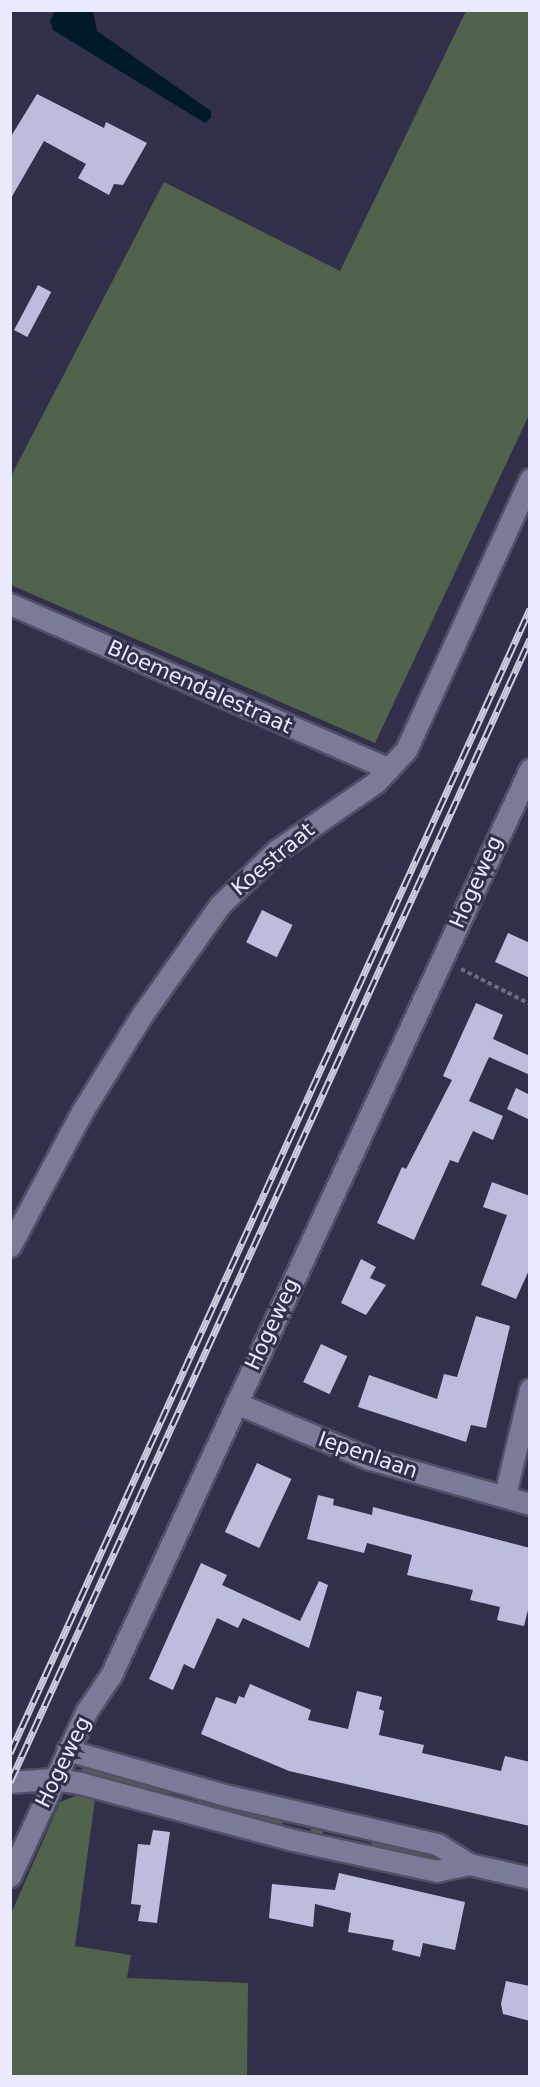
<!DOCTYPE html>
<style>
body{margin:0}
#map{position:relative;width:540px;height:2087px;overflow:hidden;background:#31304b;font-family:"DejaVu Sans",sans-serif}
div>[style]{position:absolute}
.green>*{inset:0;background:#51624c}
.water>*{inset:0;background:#001a2a}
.building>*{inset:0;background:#bcbcdd;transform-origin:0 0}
.path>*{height:4px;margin-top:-2px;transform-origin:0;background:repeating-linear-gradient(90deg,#6a6a81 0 4.5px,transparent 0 7.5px)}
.roads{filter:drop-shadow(2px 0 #4f4f65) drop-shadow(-2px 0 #4f4f65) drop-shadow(0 2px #4f4f65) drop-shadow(0 -2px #4f4f65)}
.street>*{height:21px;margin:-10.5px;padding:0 10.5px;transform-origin:10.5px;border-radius:10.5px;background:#7a7a99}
.rail>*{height:7px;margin-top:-3.5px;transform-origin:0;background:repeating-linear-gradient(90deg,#31304b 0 14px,#cbccdf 0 28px);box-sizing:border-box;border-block:2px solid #cbccdf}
span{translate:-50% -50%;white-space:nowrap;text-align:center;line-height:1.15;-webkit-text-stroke:6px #31304b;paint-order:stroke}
.street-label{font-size:21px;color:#e9eafb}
.frame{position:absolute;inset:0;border:12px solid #e9eafb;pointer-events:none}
</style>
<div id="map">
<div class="green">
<i style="clip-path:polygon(466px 11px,529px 11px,529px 415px,375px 743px,11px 585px,11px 476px,164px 182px,340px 271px)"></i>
<i style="clip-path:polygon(84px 1763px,169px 1788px,169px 1795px,166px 1798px,80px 1774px)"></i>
<i style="clip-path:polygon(78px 1795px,95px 1799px,75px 1946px,131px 1955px,127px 1978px,248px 1983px,247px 2076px,11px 2076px,11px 1914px,60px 1802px)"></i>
<i style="clip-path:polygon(198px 1798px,282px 1817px,283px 1823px,271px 1829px,267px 1822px,212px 1807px,204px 1811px,196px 1804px)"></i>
<i style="clip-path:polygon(321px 1824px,324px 1837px,371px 1847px,372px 1841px,416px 1851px,422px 1846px,431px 1856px,427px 1861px,310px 1834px,312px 1825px)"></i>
</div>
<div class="water">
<i style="clip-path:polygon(55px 11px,93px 11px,97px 31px,211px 111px,211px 118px,205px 123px,53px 30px,50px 21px)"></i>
</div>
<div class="building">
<i style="clip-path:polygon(37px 94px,104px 128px,106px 122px,147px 143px,123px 185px,114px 184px,109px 195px,78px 178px,86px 164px,44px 141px,10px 200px,10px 138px)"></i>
<i style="left:38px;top:285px;width:15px;height:51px;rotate:28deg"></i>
<i style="left:262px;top:910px;width:34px;height:36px;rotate:26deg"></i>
<i style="clip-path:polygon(508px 933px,530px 943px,530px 978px,495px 962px)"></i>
<i style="clip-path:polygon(476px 1003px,503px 1015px,493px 1039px,530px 1056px,530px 1075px,489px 1057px,469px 1101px,503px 1116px,493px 1140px,473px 1131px,458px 1163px,450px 1160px,414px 1240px,377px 1223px,402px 1167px,406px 1169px,452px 1080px,443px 1076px)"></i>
<i style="clip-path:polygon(516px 1088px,530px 1095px,530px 1120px,507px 1109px)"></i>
<i style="clip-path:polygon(492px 1182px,530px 1196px,530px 1268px,516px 1299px,481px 1285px,507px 1215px,483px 1207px)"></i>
<i style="clip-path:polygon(361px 1259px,376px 1267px,370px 1278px,386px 1285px,366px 1315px,341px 1303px)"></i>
<i style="clip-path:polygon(476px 1316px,510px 1326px,486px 1428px,471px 1425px,466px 1442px,358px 1407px,369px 1375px,437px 1399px,444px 1374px,457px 1377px)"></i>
<i style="left:321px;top:1344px;width:29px;height:42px;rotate:25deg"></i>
<i style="left:257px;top:1463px;width:38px;height:76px;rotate:25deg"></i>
<i style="clip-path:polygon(318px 1495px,334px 1499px,333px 1505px,372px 1515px,373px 1507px,530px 1548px,530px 1602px,524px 1626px,497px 1620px,500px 1607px,470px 1600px,473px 1590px,407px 1575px,412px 1555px,367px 1543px,364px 1553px,307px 1539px)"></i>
<i style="clip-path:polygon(201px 1563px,227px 1575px,222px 1585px,300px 1621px,319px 1581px,328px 1585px,309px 1648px,243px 1618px,238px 1628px,217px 1618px,194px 1669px,184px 1664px,173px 1690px,149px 1679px)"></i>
<i style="clip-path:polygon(250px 1684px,311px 1710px,308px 1720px,348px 1729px,357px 1691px,382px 1697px,379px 1709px,384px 1711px,379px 1735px,424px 1745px,422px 1753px,501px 1771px,505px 1756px,530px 1762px,530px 1826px,289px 1771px,201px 1734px,216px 1697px,236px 1704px,239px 1696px,244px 1698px)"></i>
<i style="clip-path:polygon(153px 1830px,170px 1832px,157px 1923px,138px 1921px,141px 1905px,131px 1904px,138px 1844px,150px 1845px)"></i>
<i style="clip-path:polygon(339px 1873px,465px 1902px,455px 1950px,423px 1943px,420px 1957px,392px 1950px,394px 1940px,348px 1932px,351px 1913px,315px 1904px,313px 1927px,269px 1918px,272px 1884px,335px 1890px)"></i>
<i style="clip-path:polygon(506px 1981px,530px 1986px,530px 2021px,503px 2014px,501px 2004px)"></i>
</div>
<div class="path">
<i style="left:461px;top:969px;width:77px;rotate:26.9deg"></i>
</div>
<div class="roads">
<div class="street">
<i style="left:10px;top:604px;width:413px;rotate:23.5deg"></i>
<i style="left:10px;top:1246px;width:154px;rotate:-61.8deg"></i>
<i style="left:83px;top:1110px;width:112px;rotate:-58.2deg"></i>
<i style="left:142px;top:1015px;width:135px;rotate:-54.7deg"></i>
<i style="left:220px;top:905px;width:78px;rotate:-44deg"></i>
<i style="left:276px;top:851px;width:121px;rotate:-34.6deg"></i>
<i style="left:376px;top:782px;width:44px;rotate:-46.8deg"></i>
<i style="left:406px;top:750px;width:298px;rotate:-65.4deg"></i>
<i style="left:236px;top:1403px;width:145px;rotate:22.7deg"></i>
<i style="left:370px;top:1459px;width:166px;rotate:15.7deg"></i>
<i style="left:505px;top:1495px;width:109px;rotate:-76.7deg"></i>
<i style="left:67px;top:1750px;width:168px;rotate:15.9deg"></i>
<i style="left:229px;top:1796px;width:213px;rotate:13deg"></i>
<i style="left:437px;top:1844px;width:38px;rotate:32deg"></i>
<i style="left:469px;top:1864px;width:63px;rotate:12.9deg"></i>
<i style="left:10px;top:1782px;width:43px;rotate:-4deg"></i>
<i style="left:53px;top:1779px;width:27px;rotate:8deg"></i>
<i style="left:80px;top:1783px;width:220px;rotate:15deg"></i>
<i style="left:293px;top:1840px;width:146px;rotate:12.2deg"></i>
<i style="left:436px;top:1871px;width:34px;rotate:-12deg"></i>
<i style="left:10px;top:1876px;width:181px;rotate:-65.1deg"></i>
<i style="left:86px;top:1712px;width:45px;rotate:-56deg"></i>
<i style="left:111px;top:1675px;width:998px;rotate:-65.18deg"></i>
</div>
</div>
<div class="rail">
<i style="left:10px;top:1753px;width:1257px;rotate:-65.56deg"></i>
<i style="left:10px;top:1782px;width:1256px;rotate:-65.54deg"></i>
</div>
<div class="street-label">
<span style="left:200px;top:687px;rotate:24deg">Bloemendalestraat</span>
<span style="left:273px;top:859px;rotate:-40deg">Koestraat</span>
<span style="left:476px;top:882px;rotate:-66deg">Hogeweg</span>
<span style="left:272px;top:1324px;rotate:-65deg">Hogeweg</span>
<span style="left:368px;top:1455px;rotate:19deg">Iepenlaan</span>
<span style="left:63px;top:1762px;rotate:-64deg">Hogeweg</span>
</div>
<div class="frame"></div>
</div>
